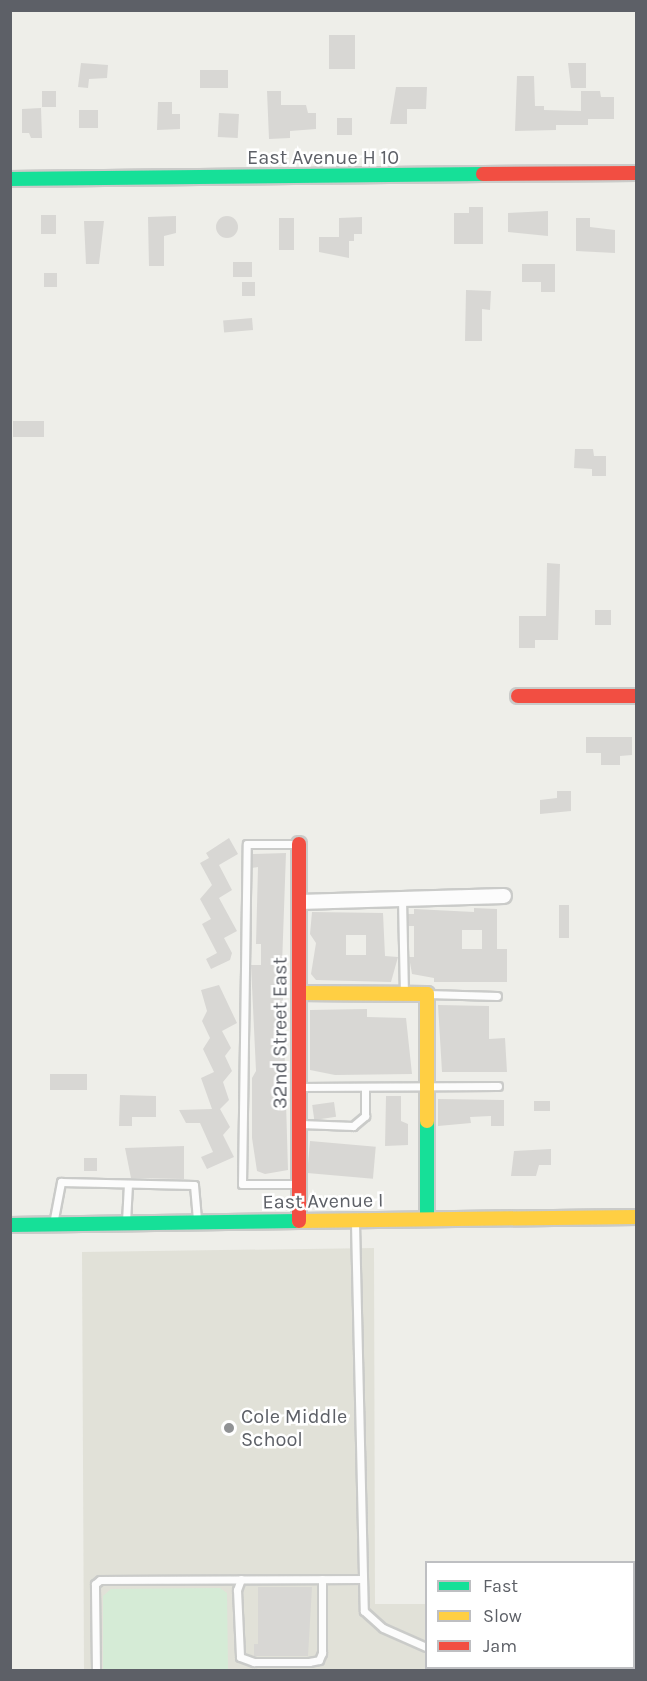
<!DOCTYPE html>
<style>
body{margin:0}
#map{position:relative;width:647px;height:1681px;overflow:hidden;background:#eeeee9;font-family:Karla,sans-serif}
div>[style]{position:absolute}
.education>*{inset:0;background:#e1e1d8}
.green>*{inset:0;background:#d5ebd6}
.building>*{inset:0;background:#d8d7d4;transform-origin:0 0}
.round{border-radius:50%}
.roads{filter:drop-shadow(2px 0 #cacbc9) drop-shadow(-2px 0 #cacbc9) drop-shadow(0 2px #cacbc9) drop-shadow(0 -2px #cacbc9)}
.lane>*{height:7px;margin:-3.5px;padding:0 3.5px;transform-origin:3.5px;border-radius:3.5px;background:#fcfcfc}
.street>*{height:14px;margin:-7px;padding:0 7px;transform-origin:7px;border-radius:7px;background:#fcfcfc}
.fast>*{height:14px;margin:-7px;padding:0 7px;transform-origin:7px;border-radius:7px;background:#16e098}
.slow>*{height:14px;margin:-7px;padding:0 7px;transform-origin:7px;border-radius:7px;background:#ffcf43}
.jam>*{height:14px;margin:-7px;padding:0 7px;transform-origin:7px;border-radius:7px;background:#f24e42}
.dots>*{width:16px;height:16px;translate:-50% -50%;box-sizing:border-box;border:3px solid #fff;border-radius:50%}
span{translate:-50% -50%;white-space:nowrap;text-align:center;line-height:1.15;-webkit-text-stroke:5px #fff;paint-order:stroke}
.street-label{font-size:20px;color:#5d6067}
.poi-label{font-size:20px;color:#5d6067}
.left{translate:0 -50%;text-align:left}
.frame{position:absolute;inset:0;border:12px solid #5d6067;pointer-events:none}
.legend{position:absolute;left:425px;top:1561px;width:210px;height:108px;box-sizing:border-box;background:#fff;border:2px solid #bebfc2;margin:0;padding:8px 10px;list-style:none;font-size:18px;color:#5d6067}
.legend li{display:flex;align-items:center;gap:12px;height:30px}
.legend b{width:30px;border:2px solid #bebfc2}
</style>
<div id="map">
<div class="education">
<i style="clip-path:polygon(374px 1248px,375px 1604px,426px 1604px,426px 1668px,472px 1670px,84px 1670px,82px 1252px)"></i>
</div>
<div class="green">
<i style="clip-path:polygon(220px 1588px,227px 1593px,228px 1670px,103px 1670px,103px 1596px,111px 1589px)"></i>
</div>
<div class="building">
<i style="left:329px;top:35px;width:26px;height:34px"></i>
<i style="clip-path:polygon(81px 63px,108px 65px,107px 78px,89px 79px,88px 88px,78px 87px)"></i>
<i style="clip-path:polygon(568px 63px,586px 63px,586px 88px,571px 88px)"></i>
<i style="left:200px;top:70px;width:28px;height:18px"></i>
<i style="clip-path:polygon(517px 76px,534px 76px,535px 106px,544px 106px,544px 110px,581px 111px,581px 91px,600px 91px,601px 97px,614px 97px,614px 119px,588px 119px,588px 125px,556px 125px,556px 130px,515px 131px)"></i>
<i style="clip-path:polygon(396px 87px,427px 87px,426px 109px,407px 109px,407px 124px,390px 124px)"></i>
<i style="left:42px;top:91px;width:14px;height:16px"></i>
<i style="clip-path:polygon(267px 91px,281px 91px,281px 105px,306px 105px,308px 113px,316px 113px,316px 129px,290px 131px,290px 138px,269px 139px)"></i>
<i style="clip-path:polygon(158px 102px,172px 102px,172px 114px,180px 114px,180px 129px,157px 130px)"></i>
<i style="clip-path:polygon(41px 108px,42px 138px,31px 138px,29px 133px,22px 133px,22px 109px)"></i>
<i style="left:79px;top:110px;width:19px;height:18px"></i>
<i style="left:219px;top:113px;width:20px;height:24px;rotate:3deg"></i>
<i style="left:337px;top:118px;width:15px;height:17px"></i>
<i style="clip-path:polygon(469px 207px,483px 207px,483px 244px,454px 244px,454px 213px,469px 213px)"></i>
<i style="clip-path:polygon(548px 211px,548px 236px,508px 232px,508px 213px)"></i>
<i style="left:41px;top:215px;width:15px;height:19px"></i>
<i class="round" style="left:216px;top:216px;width:22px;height:22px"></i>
<i style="clip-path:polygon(176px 216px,176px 233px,164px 236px,164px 266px,149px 266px,148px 217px)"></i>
<i style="clip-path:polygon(362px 217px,362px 234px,354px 234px,354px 241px,349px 241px,349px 258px,319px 252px,319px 237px,339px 237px,339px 218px)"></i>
<i style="left:279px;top:218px;width:15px;height:32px"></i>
<i style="clip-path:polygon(576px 218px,590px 218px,590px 227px,615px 230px,615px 253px,576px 251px)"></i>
<i style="clip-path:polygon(84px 221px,104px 221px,99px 264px,86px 264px)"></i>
<i style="left:233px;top:262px;width:19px;height:15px"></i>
<i style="clip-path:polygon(522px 264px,555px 264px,555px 292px,541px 292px,541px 282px,522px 282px)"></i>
<i style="left:44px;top:273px;width:13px;height:14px"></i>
<i style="left:242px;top:282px;width:13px;height:14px"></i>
<i style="clip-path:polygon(466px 290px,491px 291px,490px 310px,482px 309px,482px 341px,465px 341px)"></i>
<i style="left:252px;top:318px;width:12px;height:29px;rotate:85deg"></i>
<i style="left:13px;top:421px;width:31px;height:16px"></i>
<i style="clip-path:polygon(575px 449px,593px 449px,594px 456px,606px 456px,606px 476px,592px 476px,592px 469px,574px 468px)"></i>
<i style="clip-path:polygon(547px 563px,560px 564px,558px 640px,535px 640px,535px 648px,519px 648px,519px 616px,546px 616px)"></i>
<i style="left:595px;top:610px;width:16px;height:15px"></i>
<i style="clip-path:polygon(586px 737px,632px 737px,632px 755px,620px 756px,620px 765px,601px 765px,601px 753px,586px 753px)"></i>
<i style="clip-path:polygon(557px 791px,571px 791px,571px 811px,540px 814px,540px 800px,557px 798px)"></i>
<i style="clip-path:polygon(229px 838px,238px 854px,219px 865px,232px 890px,219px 898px,237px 931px,224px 938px,232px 953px,230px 960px,211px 969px,206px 959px,217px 953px,202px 924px,211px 919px,200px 899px,212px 885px,200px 863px,209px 858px,206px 853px)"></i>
<i style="clip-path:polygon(286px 853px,282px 965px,288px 1170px,265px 1174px,257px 1171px,252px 1138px,252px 1078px,256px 1071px,251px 965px,261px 965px,261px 944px,256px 944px,258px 867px,252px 868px,252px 854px)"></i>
<i style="left:559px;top:905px;width:10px;height:33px"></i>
<i style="clip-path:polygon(evenodd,474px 908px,497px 909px,497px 949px,507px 949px,507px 982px,434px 982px,434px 978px,412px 974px,409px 957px,414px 957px,414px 926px,408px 926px,408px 914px,414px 914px,414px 909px,474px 912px,474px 908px,462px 930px,482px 930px,482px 949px,462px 949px,462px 930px)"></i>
<i style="clip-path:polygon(evenodd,312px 912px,383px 913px,385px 956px,398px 957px,391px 982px,316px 980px,311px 974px,316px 943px,310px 934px,312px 912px,346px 935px,366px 935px,366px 955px,346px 955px,346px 935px)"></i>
<i style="clip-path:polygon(219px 985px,237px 1023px,222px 1031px,231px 1048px,225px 1056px,232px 1071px,223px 1082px,229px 1100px,220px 1109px,230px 1127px,223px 1135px,234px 1157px,207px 1169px,201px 1157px,213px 1152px,200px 1123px,186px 1123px,179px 1110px,212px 1109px,201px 1078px,214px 1072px,203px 1049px,210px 1038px,202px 1021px,207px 1011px,201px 990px)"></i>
<i style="clip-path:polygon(438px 1005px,489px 1006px,489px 1039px,505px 1038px,507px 1072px,442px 1072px)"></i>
<i style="clip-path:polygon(367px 1009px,367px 1017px,406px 1018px,412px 1074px,335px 1075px,310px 1070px,310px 1010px)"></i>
<i style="left:87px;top:1074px;width:16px;height:37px;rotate:90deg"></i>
<i style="clip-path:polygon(120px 1095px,156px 1096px,156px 1117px,132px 1117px,132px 1126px,119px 1126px)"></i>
<i style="clip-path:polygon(386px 1096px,401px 1096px,401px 1121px,408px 1124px,408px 1145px,385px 1146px)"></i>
<i style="clip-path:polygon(438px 1099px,504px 1100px,504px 1126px,491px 1126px,491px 1116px,470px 1117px,471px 1123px,438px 1126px)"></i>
<i style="left:534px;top:1101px;width:16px;height:10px"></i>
<i style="left:334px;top:1102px;width:15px;height:22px;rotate:82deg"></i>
<i style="left:310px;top:1141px;width:66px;height:32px;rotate:5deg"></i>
<i style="clip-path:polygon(184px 1146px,184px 1179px,131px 1178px,125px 1148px)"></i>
<i style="clip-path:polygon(551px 1149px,551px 1165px,539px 1165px,536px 1176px,511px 1176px,514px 1151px)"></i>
<i style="left:84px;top:1158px;width:13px;height:13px"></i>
<i style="clip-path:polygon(258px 1587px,312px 1587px,308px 1656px,254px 1656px,254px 1644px,258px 1644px)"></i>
</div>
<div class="roads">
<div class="lane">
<i style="left:402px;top:899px;width:93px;rotate:88.8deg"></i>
<i style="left:427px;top:994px;width:70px;rotate:1.6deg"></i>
<i style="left:299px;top:1087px;width:199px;rotate:-0.3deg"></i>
<i style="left:301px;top:1124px;width:52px;rotate:2.2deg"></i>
<i style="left:353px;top:1126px;width:16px;rotate:-40deg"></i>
<i style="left:365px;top:1116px;width:28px;rotate:-90deg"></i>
<i style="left:297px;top:1184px;width:55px;rotate:180deg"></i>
<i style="left:242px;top:1184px;width:340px;rotate:-89.2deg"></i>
<i style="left:247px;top:844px;width:50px"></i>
<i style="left:126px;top:1222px;width:37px;rotate:-87deg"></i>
<i style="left:355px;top:1223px;width:388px;rotate:88.7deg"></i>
<i style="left:364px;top:1611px;width:25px;rotate:42deg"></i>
<i style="left:383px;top:1628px;width:47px;rotate:23.8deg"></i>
<i style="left:53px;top:1224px;width:43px;rotate:-79.2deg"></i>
<i style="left:61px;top:1182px;width:133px;rotate:1.3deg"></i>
<i style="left:194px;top:1185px;width:37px;rotate:85deg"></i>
<i style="left:241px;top:1579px;width:12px;rotate:110deg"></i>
<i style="left:237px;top:1590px;width:67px;rotate:87.4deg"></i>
<i style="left:240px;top:1657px;width:15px;rotate:20deg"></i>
<i style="left:254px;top:1662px;width:55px"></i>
<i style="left:309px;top:1662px;width:10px;rotate:-11deg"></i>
<i style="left:319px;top:1660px;width:8px;rotate:-67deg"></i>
<i style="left:322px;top:1653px;width:74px;rotate:-90deg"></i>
<i style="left:458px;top:1668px;width:2px;rotate:63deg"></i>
<i style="left:96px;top:1670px;width:86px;rotate:-90.7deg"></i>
<i style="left:95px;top:1584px;width:6px;rotate:-39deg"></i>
<i style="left:100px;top:1580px;width:262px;rotate:-0.2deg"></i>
</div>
<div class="street">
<i style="left:299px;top:902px;width:205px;rotate:-1.7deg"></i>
</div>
<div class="fast">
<i style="left:10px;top:179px;width:473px;rotate:-0.6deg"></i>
<i style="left:427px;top:1121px;width:98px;rotate:90deg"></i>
<i style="left:10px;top:1225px;width:289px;rotate:-0.8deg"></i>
</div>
<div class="slow">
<i style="left:299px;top:993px;width:128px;rotate:0.4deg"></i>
<i style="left:427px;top:994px;width:127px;rotate:90deg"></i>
<i style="left:299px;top:1221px;width:337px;rotate:-0.7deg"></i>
</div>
<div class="jam">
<i style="left:483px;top:174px;width:153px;rotate:-0.4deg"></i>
<i style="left:518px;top:696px;width:118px"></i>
<i style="left:299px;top:844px;width:377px;rotate:90deg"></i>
</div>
</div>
<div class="dots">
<i style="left:229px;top:1428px;background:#909294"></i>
</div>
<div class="street-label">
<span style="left:323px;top:157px">East Avenue H 10</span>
<span style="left:280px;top:1033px;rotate:-90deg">32nd Street East</span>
<span style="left:323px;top:1201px;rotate:-1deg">East Avenue I</span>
</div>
<div class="poi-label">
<span class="left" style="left:241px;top:1428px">Cole Middle<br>School</span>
</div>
<div class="frame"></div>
<ul class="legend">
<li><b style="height:8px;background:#16e098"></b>Fast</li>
<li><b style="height:8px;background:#ffcf43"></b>Slow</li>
<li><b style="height:8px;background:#f24e42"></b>Jam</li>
</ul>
</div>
